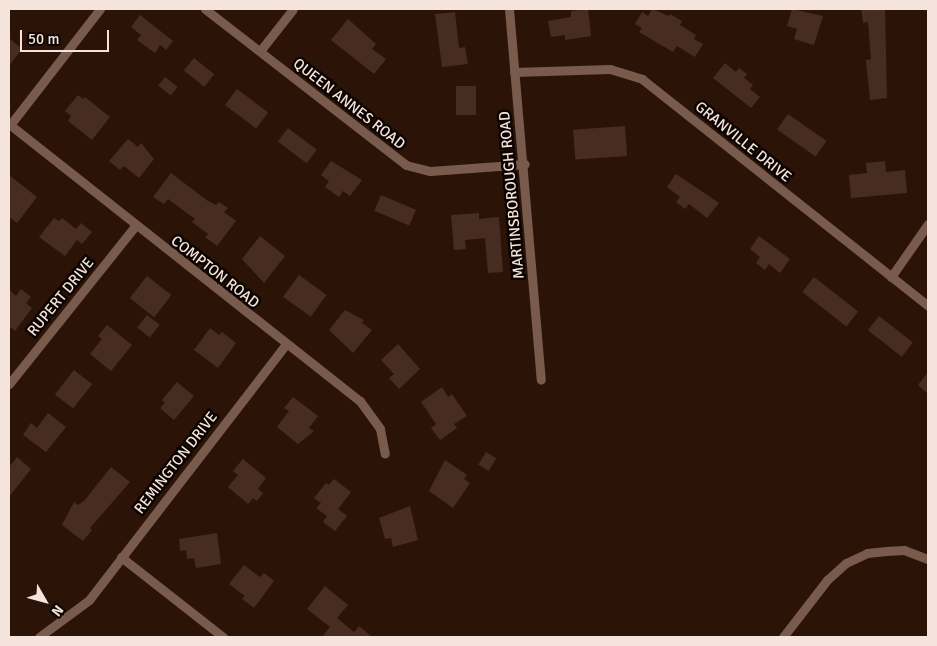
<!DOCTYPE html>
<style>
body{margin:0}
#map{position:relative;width:937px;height:646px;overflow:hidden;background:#2b1407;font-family:Signika,sans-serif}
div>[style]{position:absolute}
.building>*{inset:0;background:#472c22;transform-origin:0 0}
.minor>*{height:9px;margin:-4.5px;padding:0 4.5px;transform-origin:4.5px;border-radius:4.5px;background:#785b4c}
span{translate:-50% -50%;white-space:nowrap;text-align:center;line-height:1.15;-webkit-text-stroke:5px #0c0401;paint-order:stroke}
.street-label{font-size:15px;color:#f5e4db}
.frame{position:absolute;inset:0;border:10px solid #f5e4db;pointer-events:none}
.north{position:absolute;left:20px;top:576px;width:50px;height:50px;-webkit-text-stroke:4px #0c0401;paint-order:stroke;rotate:128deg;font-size:14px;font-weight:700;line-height:20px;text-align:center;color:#f5e4db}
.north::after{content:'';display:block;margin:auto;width:18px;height:22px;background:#f5e4db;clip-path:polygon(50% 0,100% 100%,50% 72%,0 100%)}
.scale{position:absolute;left:20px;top:30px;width:89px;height:22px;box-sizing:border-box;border:2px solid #f5e4db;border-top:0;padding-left:6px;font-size:15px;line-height:18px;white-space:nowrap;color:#f5e4db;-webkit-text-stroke:4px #0c0401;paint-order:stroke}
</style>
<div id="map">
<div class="building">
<i style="clip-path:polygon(588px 9px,591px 36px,565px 40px,565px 35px,551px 37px,548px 21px,571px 17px,571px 11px)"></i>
<i style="clip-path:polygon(652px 9px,669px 16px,670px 14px,682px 21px,680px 25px,696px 35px,694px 39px,703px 44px,695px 57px,677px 46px,673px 52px,639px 32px,642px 28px,635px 24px,642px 12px,648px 16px)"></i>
<i style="clip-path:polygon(792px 9px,823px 16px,814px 45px,794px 39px,797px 29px,787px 26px)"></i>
<i style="clip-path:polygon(861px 9px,885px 9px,887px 98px,870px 100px,866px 60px,871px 59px,868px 22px,863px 23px)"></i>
<i style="clip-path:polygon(455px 12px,459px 48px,465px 47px,468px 64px,442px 67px,435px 14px)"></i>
<i style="clip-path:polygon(140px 15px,173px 41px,166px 50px,160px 45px,155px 53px,137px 40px,141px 35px,131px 27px)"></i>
<i style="clip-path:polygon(348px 19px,376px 44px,372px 49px,386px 59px,374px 74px,331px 40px)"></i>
<i style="clip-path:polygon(9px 38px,22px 49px,9px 66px)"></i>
<i style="left:194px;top:58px;width:26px;height:16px;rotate:39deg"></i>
<i style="clip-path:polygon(725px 63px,736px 72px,739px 68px,747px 74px,744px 78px,753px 85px,750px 89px,760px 97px,751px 108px,713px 78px)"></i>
<i style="left:165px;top:77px;width:16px;height:11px;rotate:38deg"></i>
<i style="left:476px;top:86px;width:29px;height:20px;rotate:90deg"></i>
<i style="left:237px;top:89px;width:39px;height:20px;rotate:37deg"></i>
<i style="clip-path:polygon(78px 95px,83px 99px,85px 97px,110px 117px,92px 140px,68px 121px,71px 116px,65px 111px)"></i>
<i style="left:788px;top:114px;width:47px;height:19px;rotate:35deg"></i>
<i style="left:625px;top:126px;width:30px;height:52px;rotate:86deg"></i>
<i style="left:288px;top:128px;width:36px;height:17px;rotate:37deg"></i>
<i style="clip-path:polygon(128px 139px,138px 147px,141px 143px,154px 159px,139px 178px,124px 166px,120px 170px,109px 161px)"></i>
<i style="clip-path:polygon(331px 161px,362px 180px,350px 196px,343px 191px,339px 197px,325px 187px,329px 181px,321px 175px)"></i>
<i style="clip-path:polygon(885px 161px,886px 172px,905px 170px,907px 193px,851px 198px,849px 175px,867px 173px,866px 163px)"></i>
<i style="clip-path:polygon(171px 173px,208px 201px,216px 205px,219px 202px,228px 208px,224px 212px,236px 221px,217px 246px,205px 237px,208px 234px,192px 222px,195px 219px,168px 199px,164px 204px,153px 197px)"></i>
<i style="clip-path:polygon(676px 174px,719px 203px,707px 218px,689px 204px,685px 209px,676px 202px,680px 197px,667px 187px)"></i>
<i style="clip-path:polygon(9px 175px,37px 197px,17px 223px,9px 217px)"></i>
<i style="left:381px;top:195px;width:38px;height:17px;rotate:23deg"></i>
<i style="clip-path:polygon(479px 213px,479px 219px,499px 217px,503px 272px,488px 273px,485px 238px,465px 240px,466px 249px,454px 250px,451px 215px)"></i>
<i style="clip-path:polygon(54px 218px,59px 221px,62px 218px,76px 229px,81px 223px,92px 232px,82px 244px,77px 240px,65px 256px,39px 237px)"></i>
<i style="clip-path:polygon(260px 236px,285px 256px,264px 283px,242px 259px)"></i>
<i style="clip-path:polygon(759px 236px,790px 259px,780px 273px,769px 264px,765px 270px,756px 263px,760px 257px,750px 249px)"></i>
<i style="left:299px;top:275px;width:34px;height:27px;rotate:36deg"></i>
<i style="left:147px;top:276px;width:31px;height:28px;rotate:38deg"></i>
<i style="left:814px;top:277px;width:56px;height:19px;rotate:38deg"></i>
<i style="clip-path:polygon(21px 289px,31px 297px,26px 303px,32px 308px,15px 331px,9px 326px,9px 290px,16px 296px)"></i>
<i style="clip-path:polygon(345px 310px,364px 320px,362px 323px,372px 330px,353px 353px,329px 330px)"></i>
<i style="left:147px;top:315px;width:16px;height:16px;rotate:38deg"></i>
<i style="left:879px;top:316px;width:43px;height:18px;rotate:38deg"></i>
<i style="clip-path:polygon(107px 325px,132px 345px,111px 371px,90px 354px,102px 339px,98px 336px)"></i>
<i style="clip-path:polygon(210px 328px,219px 335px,222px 332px,236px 343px,218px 368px,194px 350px)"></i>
<i style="clip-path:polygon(398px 344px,420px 369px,399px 389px,389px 378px,394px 374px,381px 360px)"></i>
<i style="left:74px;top:370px;width:23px;height:31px;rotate:38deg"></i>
<i style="clip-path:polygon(928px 372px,928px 394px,918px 385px)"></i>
<i style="clip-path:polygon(177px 382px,194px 396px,174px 420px,160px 408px,165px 403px,162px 400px)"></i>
<i style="clip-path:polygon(442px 387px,448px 397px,452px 394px,467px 416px,454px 424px,457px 428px,440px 440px,431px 428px,436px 424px,421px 402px)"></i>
<i style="clip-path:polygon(293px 397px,318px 416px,309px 428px,314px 431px,298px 444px,277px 427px,289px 411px,284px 408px)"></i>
<i style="clip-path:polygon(48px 413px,66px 427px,46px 452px,23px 435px,31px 423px,37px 428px)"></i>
<i style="left:486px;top:452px;width:12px;height:15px;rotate:31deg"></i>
<i style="clip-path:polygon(17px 457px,31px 469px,9px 497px,9px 467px)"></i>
<i style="clip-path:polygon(243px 459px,266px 478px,258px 489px,263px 493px,257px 501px,253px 498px,248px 504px,228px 487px,238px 475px,233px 471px)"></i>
<i style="clip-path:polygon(445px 460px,467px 475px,464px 479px,470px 483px,453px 508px,429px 491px)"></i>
<i style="clip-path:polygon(111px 467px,130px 482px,90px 528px,92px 530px,83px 541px,62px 525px,74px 502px,78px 505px,84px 501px)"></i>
<i style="clip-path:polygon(334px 479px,351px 492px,338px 509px,347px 516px,335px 531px,323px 522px,327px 516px,316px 508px,321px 503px,314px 498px,326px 483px,329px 485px)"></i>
<i style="clip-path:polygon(410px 506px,418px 540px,393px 547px,391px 538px,385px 539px,379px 518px)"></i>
<i style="clip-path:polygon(217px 533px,221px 564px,196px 568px,194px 558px,187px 559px,186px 550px,180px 551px,179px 539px)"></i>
<i style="clip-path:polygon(244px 565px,260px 577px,264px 573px,274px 581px,254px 608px,242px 599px,245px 596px,229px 584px)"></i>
<i style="clip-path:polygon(325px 586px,348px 605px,337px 618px,354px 632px,359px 626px,372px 637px,322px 637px,330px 627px,307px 609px)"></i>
</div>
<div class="minor">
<i style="left:205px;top:9px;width:254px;rotate:37.8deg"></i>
<i style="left:406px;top:165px;width:25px;rotate:14deg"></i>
<i style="left:430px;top:171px;width:95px;rotate:-4.2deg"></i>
<i style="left:509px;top:9px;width:372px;rotate:85.1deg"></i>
<i style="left:260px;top:51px;width:53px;rotate:-51.8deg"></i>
<i style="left:514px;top:72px;width:96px;rotate:-1.8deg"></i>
<i style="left:610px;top:69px;width:34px;rotate:17deg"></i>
<i style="left:642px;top:79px;width:365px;rotate:38.4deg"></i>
<i style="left:9px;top:124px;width:447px;rotate:38.3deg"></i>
<i style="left:360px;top:401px;width:34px;rotate:54deg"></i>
<i style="left:380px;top:429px;width:25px;rotate:79deg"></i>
<i style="left:10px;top:125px;width:147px;rotate:-52.2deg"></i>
<i style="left:891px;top:277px;width:65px;rotate:-55.1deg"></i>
<i style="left:9px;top:384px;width:202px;rotate:-51.4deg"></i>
<i style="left:121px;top:557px;width:130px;rotate:38.1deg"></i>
<i style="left:39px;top:637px;width:62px;rotate:-36.5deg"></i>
<i style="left:89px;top:600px;width:323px;rotate:-52.4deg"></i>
<i style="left:783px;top:637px;width:72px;rotate:-52.3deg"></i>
<i style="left:827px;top:580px;width:25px;rotate:-42deg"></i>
<i style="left:846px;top:563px;width:23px;rotate:-25deg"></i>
<i style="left:867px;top:553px;width:19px;rotate:-6deg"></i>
<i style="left:886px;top:551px;width:18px;rotate:-3deg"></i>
<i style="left:904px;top:550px;width:26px;rotate:21deg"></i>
</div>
<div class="street-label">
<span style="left:349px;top:104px;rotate:38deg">QUEEN ANNES ROAD</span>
<span style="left:743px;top:142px;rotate:39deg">GRANVILLE DRIVE</span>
<span style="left:512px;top:195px;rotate:-95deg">MARTINSBOROUGH ROAD</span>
<span style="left:215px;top:272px;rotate:38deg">COMPTON ROAD</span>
<span style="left:61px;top:297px;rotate:-51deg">RUPERT DRIVE</span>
<span style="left:176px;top:463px;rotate:-52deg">REMINGTON DRIVE</span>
</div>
<div class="frame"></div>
<div class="north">N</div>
<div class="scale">50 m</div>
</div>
